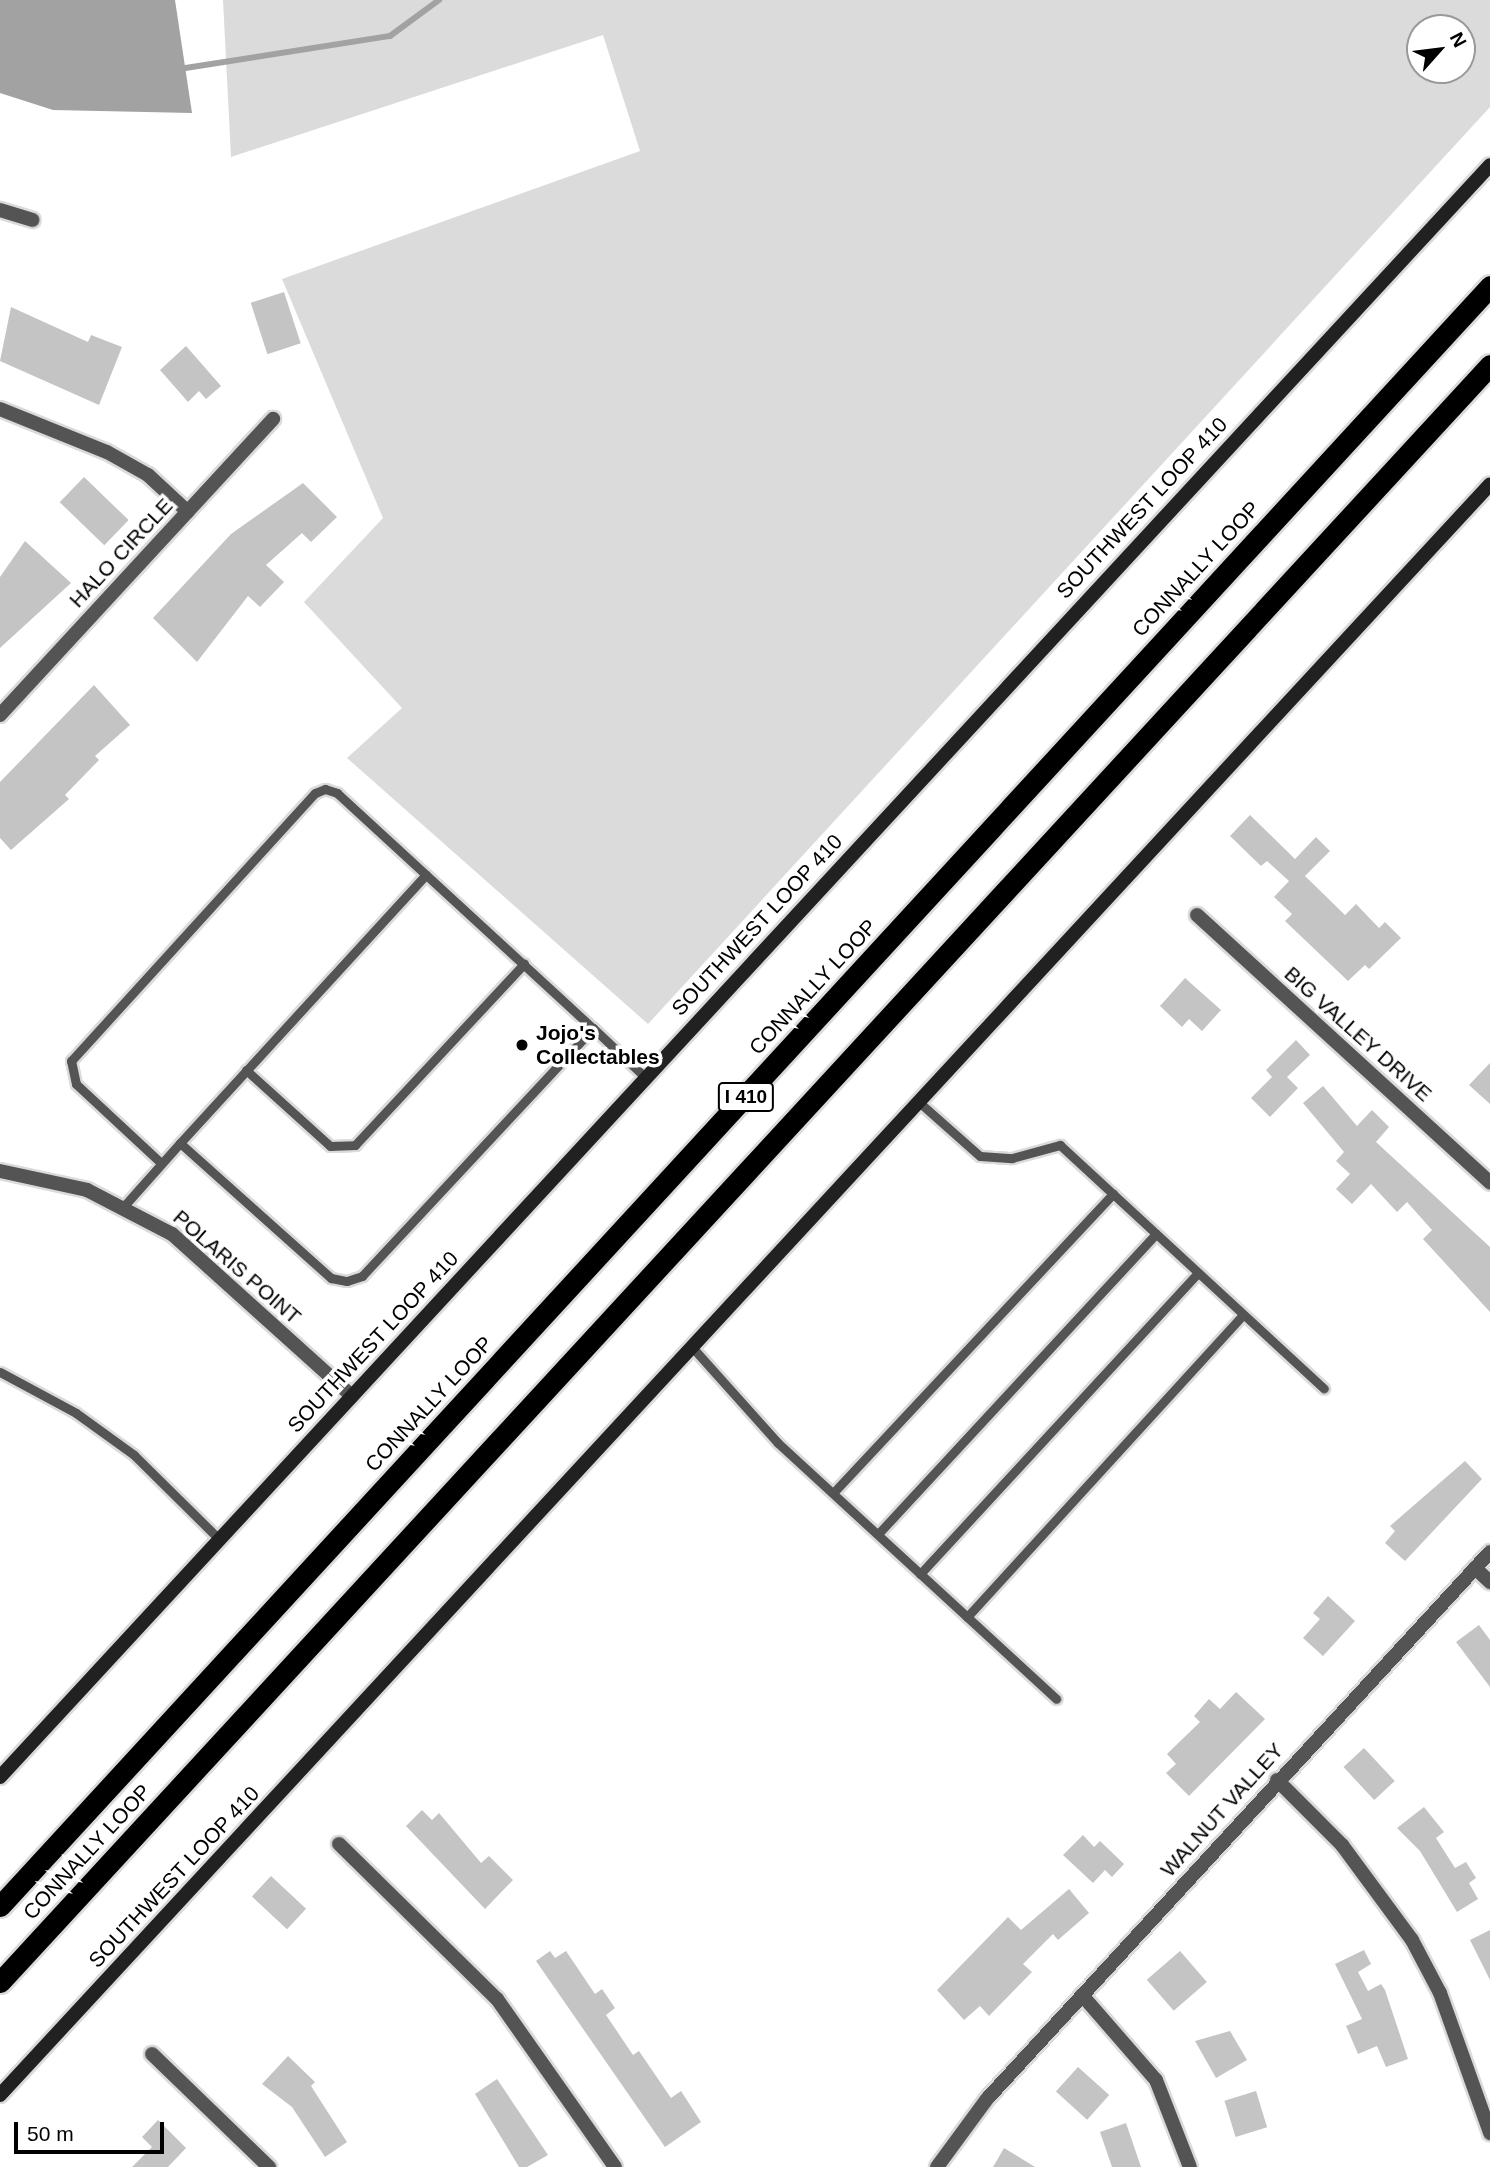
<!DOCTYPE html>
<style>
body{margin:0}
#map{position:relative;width:1490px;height:2167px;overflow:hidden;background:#fff;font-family:Helvetica,sans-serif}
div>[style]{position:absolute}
.green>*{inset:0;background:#dbdbdb}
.water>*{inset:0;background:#a2a2a2}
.stream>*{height:6px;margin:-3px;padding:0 3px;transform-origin:3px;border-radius:3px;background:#a2a2a2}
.building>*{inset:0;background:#c4c4c4;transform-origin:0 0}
.roads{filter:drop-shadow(2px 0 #dbdbdb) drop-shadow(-2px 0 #dbdbdb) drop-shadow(0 2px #dbdbdb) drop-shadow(0 -2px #dbdbdb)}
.service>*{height:9px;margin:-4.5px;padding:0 4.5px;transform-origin:4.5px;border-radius:4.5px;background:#545454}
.minor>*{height:14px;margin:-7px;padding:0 7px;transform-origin:7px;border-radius:7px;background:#545454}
.secondary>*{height:14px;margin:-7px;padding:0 7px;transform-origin:7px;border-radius:7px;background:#212121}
.motorway>*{height:21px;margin:-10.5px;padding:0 10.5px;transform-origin:10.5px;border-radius:10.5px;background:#000}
.dots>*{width:19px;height:19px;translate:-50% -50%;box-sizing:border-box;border:4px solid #fff;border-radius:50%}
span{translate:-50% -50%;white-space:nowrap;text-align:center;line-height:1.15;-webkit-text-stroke:7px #fff;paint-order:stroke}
.shield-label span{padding:2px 5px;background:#fff;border:2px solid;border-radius:5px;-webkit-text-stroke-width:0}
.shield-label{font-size:19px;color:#000;font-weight:700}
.street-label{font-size:21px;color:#000}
.poi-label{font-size:21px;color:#000;font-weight:700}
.left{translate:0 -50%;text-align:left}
.north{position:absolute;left:1406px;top:14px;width:70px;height:70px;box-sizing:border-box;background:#fff;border:2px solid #999;border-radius:50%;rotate:62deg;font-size:19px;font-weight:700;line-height:28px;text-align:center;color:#000}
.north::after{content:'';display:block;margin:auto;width:24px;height:32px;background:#000;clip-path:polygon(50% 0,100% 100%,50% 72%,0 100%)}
.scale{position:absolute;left:14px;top:2122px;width:150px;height:32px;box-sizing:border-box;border:4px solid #000;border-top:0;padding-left:9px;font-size:21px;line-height:24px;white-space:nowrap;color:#000;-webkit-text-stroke:5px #fff;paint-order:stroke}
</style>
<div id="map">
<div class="green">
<i style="clip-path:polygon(evenodd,223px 0,1490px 0,1490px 107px,648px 1024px,347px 758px,402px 708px,304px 602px,383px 518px,282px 279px,640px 151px,603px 35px,231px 157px,223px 0,1420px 28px,1462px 28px,1462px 70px,1420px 70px,1420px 28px)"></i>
</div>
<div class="water">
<i style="clip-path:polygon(0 0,175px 0,192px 113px,53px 110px,0 93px)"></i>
</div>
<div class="stream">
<i style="left:179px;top:69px;width:214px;rotate:-8.9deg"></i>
<i style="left:390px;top:36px;width:61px;rotate:-36.3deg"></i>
</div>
<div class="building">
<i style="left:284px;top:292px;width:54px;height:35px;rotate:72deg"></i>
<i style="clip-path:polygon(11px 307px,88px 342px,91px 335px,122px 347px,99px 405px,0 361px)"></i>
<i style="clip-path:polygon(186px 346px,221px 386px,206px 399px,199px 391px,188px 402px,160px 370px)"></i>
<i style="left:84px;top:477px;width:62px;height:35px;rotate:44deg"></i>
<i style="clip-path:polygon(303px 483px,337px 517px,311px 542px,302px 533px,266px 565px,284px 582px,260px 607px,248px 596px,197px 662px,153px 618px,231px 534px)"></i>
<i style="clip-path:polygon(25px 541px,71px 583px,0 648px,0 577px)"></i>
<i style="clip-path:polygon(94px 685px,130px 725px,95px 756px,99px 760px,65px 795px,69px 799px,11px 850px,0 838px,0 782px)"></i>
<i style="clip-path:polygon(1250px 815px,1295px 859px,1316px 837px,1330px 851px,1305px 876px,1345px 915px,1356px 904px,1379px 928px,1385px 922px,1401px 938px,1369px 969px,1365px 965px,1348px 981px,1285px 921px,1292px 914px,1274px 897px,1289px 881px,1267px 861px,1261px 866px,1230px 836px)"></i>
<i style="clip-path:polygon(1185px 978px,1221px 1010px,1202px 1031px,1189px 1019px,1182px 1027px,1160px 1006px)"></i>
<i style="clip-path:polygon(1296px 1040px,1310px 1055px,1287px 1077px,1298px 1088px,1270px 1117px,1251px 1098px,1272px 1077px,1266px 1070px)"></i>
<i style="clip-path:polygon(1490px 1063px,1490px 1104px,1469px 1085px)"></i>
<i style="clip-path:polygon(1323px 1086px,1357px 1126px,1372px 1110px,1389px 1127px,1376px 1142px,1490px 1247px,1490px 1312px,1423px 1239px,1432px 1230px,1407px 1202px,1397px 1212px,1371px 1184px,1352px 1204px,1336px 1189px,1350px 1174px,1336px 1161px,1344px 1152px,1303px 1103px)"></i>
<i style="clip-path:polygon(1465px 1461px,1482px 1479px,1405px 1561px,1385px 1543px,1395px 1531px,1390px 1526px)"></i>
<i style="clip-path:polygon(1328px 1596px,1355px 1621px,1323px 1656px,1303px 1638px,1320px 1619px,1313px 1613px)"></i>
<i style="clip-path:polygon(1479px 1625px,1490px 1640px,1490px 1687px,1456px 1642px)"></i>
<i style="clip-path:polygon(1236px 1692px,1265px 1719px,1189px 1796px,1166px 1773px,1176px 1764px,1167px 1754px,1200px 1722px,1194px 1716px,1209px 1699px,1220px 1709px)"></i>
<i style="left:1364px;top:1748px;width:45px;height:28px;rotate:47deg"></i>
<i style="clip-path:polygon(1424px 1807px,1444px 1832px,1436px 1838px,1455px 1868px,1466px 1862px,1476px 1878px,1469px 1883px,1478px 1899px,1457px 1912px,1420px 1851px,1397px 1828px)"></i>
<i style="clip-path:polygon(422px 1810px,432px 1820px,439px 1813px,481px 1863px,489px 1856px,513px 1880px,485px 1909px,406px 1826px)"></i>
<i style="clip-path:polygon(1083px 1835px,1094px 1847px,1100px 1841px,1124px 1864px,1112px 1877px,1105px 1870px,1093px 1883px,1063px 1855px)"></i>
<i style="left:271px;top:1876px;width:48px;height:28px;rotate:43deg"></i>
<i style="clip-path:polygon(1069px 1889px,1089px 1913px,1058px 1940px,1053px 1934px,1023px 1964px,1032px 1972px,989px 2016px,980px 2006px,964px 2020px,937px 1990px,1008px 1917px,1021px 1930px)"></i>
<i style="clip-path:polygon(1490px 1930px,1490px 1980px,1470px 1940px)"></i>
<i style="clip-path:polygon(1364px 1950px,1371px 1964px,1358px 1972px,1368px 1991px,1381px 1984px,1385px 1990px,1408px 2059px,1386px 2067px,1377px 2046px,1358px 2054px,1346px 2026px,1362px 2019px,1335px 1964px)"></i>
<i style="clip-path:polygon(550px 1951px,555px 1958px,566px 1951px,595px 1994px,602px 1989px,615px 2008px,606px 2015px,633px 2055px,639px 2051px,671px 2098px,681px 2091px,701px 2122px,665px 2147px,536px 1961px)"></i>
<i style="left:1180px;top:1951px;width:41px;height:44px;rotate:49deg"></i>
<i style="clip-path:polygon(1230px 2031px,1247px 2060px,1216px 2078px,1195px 2041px)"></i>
<i style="clip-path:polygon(288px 2056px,315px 2082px,311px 2086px,347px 2142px,325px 2157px,292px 2107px,262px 2084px)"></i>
<i style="left:1078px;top:2067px;width:42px;height:33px;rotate:42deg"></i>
<i style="clip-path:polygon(497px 2079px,548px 2155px,527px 2167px,519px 2167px,475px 2094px)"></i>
<i style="left:1256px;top:2091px;width:38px;height:33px;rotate:73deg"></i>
<i style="clip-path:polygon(158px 2120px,186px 2148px,168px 2167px,132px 2167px,152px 2147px,142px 2137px)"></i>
<i style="clip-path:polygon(1126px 2123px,1141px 2167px,1112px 2167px,1100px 2132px)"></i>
<i style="clip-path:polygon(1004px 2148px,1035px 2167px,993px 2167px)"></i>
</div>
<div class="roads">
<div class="service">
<i style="left:246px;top:1070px;width:113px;rotate:42.1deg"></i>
<i style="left:330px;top:1146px;width:25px;rotate:-2deg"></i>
<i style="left:355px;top:1145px;width:248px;rotate:-47deg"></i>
<i style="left:920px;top:1103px;width:80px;rotate:41.5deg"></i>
<i style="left:980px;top:1156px;width:32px;rotate:4deg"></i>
<i style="left:1012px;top:1158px;width:50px;rotate:-15.2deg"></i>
<i style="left:1060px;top:1145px;width:359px;rotate:42.7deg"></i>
<i style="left:180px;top:1143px;width:364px;rotate:-47.5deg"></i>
<i style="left:161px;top:1163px;width:116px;rotate:-137.1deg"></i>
<i style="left:76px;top:1084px;width:24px;rotate:-102deg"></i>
<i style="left:71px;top:1061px;width:362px;rotate:-47.7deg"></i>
<i style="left:315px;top:793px;width:11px;rotate:-22deg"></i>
<i style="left:325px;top:789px;width:13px;rotate:18deg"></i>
<i style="left:337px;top:793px;width:348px;rotate:42.6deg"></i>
<i style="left:124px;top:1206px;width:84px;rotate:-48.4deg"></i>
<i style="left:180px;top:1143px;width:203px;rotate:41.8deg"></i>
<i style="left:331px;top:1278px;width:16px;rotate:11deg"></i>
<i style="left:347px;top:1281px;width:16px;rotate:-18deg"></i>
<i style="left:362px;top:1276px;width:339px;rotate:-47deg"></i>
<i style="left:593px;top:1028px;width:71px;rotate:43.3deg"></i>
<i style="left:693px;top:1348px;width:127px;rotate:48.2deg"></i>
<i style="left:778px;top:1443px;width:378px;rotate:42.6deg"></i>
<i style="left:0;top:1372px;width:86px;rotate:28.3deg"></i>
<i style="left:76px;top:1413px;width:72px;rotate:35.9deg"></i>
<i style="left:134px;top:1455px;width:120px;rotate:44.7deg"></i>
<i style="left:833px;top:1493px;width:410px;rotate:-46.9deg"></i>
<i style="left:878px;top:1534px;width:409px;rotate:-47.2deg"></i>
<i style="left:920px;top:1574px;width:410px;rotate:-47.3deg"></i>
<i style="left:967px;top:1617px;width:409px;rotate:-47.6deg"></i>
</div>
<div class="minor">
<i style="left:0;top:210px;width:34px;rotate:17deg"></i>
<i style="left:0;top:409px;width:115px;rotate:21.9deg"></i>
<i style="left:107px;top:452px;width:47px;rotate:29.3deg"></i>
<i style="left:148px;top:475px;width:54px;rotate:42.8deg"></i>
<i style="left:0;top:715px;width:403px;rotate:-47.3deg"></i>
<i style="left:1197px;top:915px;width:397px;rotate:42.4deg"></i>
<i style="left:0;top:1171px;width:89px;rotate:12.3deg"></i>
<i style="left:87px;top:1190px;width:96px;rotate:27.4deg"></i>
<i style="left:172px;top:1234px;width:242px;rotate:42deg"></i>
<i style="left:1475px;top:1568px;width:21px;rotate:43deg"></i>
<i style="left:1277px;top:1780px;width:92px;rotate:45deg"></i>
<i style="left:1342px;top:1845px;width:118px;rotate:53.6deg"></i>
<i style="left:1412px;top:1940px;width:60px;rotate:62.2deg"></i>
<i style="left:1440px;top:1993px;width:149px;rotate:70.3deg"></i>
<i style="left:339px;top:1844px;width:221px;rotate:44.5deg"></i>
<i style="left:497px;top:1999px;width:205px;rotate:54.9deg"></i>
<i style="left:1082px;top:1995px;width:113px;rotate:49deg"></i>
<i style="left:1156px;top:2080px;width:93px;rotate:68.7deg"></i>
<i style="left:152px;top:2054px;width:163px;rotate:44deg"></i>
<i style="left:937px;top:2167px;width:84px;rotate:-53.7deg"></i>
<i style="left:987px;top:2099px;width:743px;rotate:-47.4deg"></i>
</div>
<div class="secondary">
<i style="left:0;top:1777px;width:2195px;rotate:-47.25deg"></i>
<i style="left:0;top:2095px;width:2194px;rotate:-47.23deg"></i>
</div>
<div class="motorway">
<i style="left:0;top:1906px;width:2201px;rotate:-47.39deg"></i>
<i style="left:0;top:1982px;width:2199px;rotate:-47.34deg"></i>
</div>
</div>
<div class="dots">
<i style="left:522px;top:1045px;background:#000"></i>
</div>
<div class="shield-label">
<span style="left:746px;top:1097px">I 410</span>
</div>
<div class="street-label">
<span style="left:1142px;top:508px;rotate:-47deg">SOUTHWEST LOOP 410</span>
<span style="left:121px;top:553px;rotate:-47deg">HALO CIRCLE</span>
<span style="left:1196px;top:569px;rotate:-47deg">CONNALLY LOOP</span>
<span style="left:757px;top:925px;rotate:-47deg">SOUTHWEST LOOP 410</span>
<span style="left:813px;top:987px;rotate:-47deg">CONNALLY LOOP</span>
<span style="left:1358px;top:1034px;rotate:42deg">BIG VALLEY DRIVE</span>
<span style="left:237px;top:1267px;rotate:41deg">POLARIS POINT</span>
<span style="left:373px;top:1342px;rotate:-47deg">SOUTHWEST LOOP 410</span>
<span style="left:429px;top:1404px;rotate:-47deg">CONNALLY LOOP</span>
<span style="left:1222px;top:1810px;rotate:-48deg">WALNUT VALLEY</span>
<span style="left:87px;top:1852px;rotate:-47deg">CONNALLY LOOP</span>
<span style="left:174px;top:1877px;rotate:-47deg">SOUTHWEST LOOP 410</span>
</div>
<div class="poi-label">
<span class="left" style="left:536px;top:1045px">Jojo's<br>Collectables</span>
</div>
<div class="north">N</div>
<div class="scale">50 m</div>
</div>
